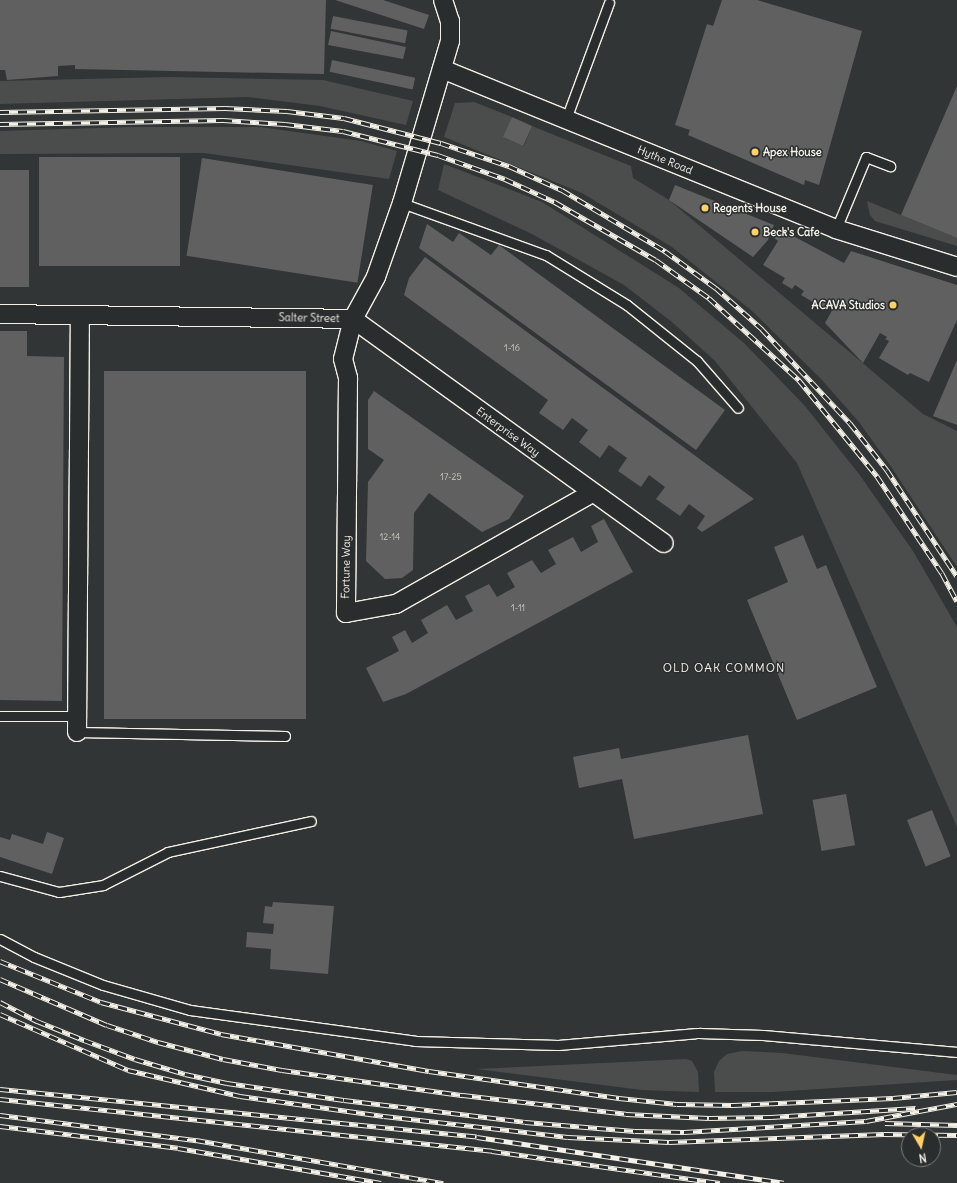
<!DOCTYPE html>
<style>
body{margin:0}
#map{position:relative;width:957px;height:1183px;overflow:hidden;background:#323535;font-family:Delius,sans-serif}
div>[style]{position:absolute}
.green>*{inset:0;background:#4b4d4c}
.building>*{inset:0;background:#5f605f;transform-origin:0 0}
.roads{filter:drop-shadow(1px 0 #f4f1e8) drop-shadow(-1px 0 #f4f1e8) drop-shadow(0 1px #f4f1e8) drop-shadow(0 -1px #f4f1e8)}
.lane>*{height:9px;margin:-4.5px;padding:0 4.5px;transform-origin:4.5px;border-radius:4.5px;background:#2a2d2e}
.street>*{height:18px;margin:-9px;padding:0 9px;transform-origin:9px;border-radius:9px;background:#2a2d2e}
.rail>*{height:4.5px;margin-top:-2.25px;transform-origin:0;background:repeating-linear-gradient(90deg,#2a2d2e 0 9px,#f4f1e8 0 18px);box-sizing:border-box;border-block:1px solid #f4f1e8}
.dots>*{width:11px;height:11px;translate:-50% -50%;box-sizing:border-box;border:2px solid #2a2d2e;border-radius:50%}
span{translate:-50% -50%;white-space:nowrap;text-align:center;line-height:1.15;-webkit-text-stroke:3px #2a2d2e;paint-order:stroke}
.number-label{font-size:9px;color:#cfcdc6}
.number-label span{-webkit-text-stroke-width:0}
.poi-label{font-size:11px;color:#f4f1e8;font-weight:700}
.left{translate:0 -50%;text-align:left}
.right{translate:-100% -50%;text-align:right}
.street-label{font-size:11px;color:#f4f1e8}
.neighbourhood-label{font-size:12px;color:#f4f1e8;letter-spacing:1px}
.north{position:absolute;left:901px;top:1127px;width:40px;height:40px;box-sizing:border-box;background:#2a2d2e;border:1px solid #7b7b78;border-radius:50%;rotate:171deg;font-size:11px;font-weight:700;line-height:16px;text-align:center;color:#f4f1e8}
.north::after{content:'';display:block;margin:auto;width:14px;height:18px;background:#ffd166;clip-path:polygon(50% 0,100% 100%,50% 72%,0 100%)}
</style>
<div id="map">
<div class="green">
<i style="clip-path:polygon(169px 77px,323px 80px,413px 101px,406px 125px,320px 106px,248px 97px,0 104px,0 81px)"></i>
<i style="clip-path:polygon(474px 102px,512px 117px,504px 138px,524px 146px,532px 126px,631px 166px,633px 178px,669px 200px,923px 414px,957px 431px,957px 567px,892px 468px,859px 422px,821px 379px,751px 310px,672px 247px,582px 193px,444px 137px,455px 103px)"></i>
<i style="clip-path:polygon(133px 127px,260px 127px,361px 141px,397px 151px,389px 179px,204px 153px,0 154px,0 131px)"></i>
<i style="clip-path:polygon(444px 164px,542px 202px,679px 288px,745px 344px,805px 406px,859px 474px,913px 551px,957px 627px,957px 827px,797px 463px,715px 361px,672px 322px,624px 285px,532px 234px,438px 190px)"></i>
<i style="clip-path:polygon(867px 201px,957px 238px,957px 246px,875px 221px,870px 215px)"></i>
<i style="clip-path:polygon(742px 1051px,782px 1053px,957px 1075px,957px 1080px,773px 1092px,715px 1092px,714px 1072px,719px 1061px,727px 1054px)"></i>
<i style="clip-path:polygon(686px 1059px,692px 1061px,698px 1072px,699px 1092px,642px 1090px,476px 1069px)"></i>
</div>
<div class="building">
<i style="clip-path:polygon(0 0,326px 0,324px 74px,75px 69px,75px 65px,58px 66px,58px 76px,7px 80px,5px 70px,0 70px)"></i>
<i style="clip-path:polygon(335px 0,383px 0,429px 15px,424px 29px)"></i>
<i style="clip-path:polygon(722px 0,757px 0,862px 31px,819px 185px,805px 180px,804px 185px,688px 135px,690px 130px,675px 125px,707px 24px,713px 26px)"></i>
<i style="left:333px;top:16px;width:76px;height:13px;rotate:11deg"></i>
<i style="clip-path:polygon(331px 31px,406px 47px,403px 59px,328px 45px)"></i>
<i style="left:332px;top:60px;width:85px;height:12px;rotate:12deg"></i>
<i style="clip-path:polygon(957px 86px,957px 238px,901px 215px)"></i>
<i style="left:512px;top:117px;width:22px;height:22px;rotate:24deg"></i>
<i style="left:180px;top:157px;width:109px;height:141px;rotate:90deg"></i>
<i style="left:202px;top:158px;width:173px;height:99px;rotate:9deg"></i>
<i style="left:0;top:170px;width:29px;height:117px"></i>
<i style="clip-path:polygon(675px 185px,774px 225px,768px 240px,753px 257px,669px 200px)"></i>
<i style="clip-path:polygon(427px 224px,453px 242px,459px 233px,491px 255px,499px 245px,725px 410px,696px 450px,419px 248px)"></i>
<i style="clip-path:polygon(778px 228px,844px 263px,851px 251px,957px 285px,957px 320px,929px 382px,910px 373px,908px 375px,879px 358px,889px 341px,885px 339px,887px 337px,880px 333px,863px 363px,825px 323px,834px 307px,826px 303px,823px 308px,801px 295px,804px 291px,795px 285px,792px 289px,782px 283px,785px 278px,763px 265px,778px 241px,773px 237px)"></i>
<i style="clip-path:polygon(425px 257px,754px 499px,702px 532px,697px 528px,705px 516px,689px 504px,680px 516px,656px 499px,665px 487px,649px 475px,641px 487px,618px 471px,627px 458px,609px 445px,600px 458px,579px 442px,588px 430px,572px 418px,563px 430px,539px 413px,548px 400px,404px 295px,409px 278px)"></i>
<i style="clip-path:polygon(0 331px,27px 331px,27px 356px,64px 357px,62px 701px,0 700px)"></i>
<i style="clip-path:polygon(957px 360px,957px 425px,933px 416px)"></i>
<i style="left:104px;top:371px;width:202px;height:348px"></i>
<i style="clip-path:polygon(374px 391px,524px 496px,509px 519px,482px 532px,429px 493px,414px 513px,413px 570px,402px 578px,385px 579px,366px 561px,368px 482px,384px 460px,368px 449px,368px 400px)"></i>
<i style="clip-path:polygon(604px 519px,633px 572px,406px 694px,383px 702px,366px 668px,399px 651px,392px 637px,405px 630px,412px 643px,428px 633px,421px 620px,447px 605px,456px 620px,473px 611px,465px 596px,489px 584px,497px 597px,515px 587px,507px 573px,532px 560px,541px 573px,556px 564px,548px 550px,573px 537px,581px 552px,598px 542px,591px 526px)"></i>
<i style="clip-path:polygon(803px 535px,817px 569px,826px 565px,877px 687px,797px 720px,747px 600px,788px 582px,774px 547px)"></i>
<i style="clip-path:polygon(748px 735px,763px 814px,634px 839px,622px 779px,579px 788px,573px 757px,619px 748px,621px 759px)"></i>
<i style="left:846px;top:794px;width:52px;height:34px;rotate:80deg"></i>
<i style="left:932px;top:810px;width:50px;height:27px;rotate:68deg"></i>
<i style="clip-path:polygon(47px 832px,64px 838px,52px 874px,0 857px,0 837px,10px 840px,12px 834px,43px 844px)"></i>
<i style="clip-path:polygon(273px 902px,334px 906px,328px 974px,270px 969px,271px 949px,246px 947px,247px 932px,273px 934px,274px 924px,263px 923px,265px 906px,272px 907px)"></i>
</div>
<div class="roads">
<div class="lane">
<i style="left:566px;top:119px;width:124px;rotate:-69.7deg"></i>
<i style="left:402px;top:203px;width:153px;rotate:19.9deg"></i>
<i style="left:546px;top:255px;width:95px;rotate:31.7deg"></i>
<i style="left:627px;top:305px;width:90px;rotate:38.7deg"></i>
<i style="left:697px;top:361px;width:62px;rotate:48.9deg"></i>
<i style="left:836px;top:229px;width:78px;rotate:-67.4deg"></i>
<i style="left:866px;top:157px;width:26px;rotate:21deg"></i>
<i style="left:0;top:716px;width:77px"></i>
<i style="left:77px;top:732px;width:208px;rotate:1.1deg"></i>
<i style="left:0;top:876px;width:61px;rotate:15.2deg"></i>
<i style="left:59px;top:892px;width:45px;rotate:-9deg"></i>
<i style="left:103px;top:885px;width:73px;rotate:-26.9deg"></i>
<i style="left:168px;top:852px;width:146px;rotate:-12.2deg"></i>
<i style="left:0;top:939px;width:38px;rotate:28deg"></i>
<i style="left:34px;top:957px;width:74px;rotate:22.1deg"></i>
<i style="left:103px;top:985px;width:91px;rotate:16deg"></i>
<i style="left:190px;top:1010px;width:227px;rotate:7.8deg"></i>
<i style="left:415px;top:1041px;width:143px;rotate:1.6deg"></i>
<i style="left:558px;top:1045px;width:142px;rotate:-4.9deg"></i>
<i style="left:699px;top:1033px;width:64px;rotate:1.8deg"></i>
<i style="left:763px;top:1035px;width:195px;rotate:5deg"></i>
</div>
<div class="street">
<i style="left:443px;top:0;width:22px;rotate:72deg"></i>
<i style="left:450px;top:21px;width:20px;rotate:90deg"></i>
<i style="left:450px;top:41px;width:169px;rotate:106.5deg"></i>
<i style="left:402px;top:203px;width:78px;rotate:109.4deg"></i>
<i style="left:376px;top:277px;width:48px;rotate:118.7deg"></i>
<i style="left:353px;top:319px;width:41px;rotate:104deg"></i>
<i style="left:343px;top:359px;width:20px;rotate:75deg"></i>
<i style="left:348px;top:378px;width:235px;rotate:90.5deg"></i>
<i style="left:346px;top:613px;width:51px;rotate:-10.2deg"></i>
<i style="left:396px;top:604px;width:225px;rotate:-29.5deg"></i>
<i style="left:442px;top:69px;width:425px;rotate:22.1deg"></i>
<i style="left:836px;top:229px;width:127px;rotate:17.4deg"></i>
<i style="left:0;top:314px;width:353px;rotate:0.8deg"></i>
<i style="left:353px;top:319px;width:383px;rotate:35.8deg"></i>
<i style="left:77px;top:732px;width:416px;rotate:-89.6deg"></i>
</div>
</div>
<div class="rail">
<i style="left:0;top:112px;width:225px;rotate:-1deg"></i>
<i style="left:225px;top:108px;width:62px;rotate:2.8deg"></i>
<i style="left:287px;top:111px;width:57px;rotate:7deg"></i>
<i style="left:344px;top:118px;width:100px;rotate:14.5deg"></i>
<i style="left:441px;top:143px;width:72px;rotate:18.7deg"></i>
<i style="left:509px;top:166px;width:58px;rotate:24.4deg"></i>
<i style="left:562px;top:190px;width:120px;rotate:30.6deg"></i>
<i style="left:665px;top:251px;width:63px;rotate:36deg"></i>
<i style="left:716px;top:288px;width:62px;rotate:41.7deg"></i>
<i style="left:762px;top:329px;width:129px;rotate:46.9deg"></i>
<i style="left:850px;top:423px;width:60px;rotate:51.8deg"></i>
<i style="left:887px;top:470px;width:127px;rotate:56.6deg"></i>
<i style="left:0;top:124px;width:223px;rotate:-1deg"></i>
<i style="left:223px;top:120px;width:62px;rotate:3.7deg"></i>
<i style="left:285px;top:124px;width:58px;rotate:6.9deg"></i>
<i style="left:343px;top:131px;width:98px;rotate:14.2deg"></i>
<i style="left:438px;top:155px;width:71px;rotate:19.7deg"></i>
<i style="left:505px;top:179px;width:55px;rotate:24.7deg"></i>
<i style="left:555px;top:202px;width:116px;rotate:29.9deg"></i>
<i style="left:656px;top:260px;width:65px;rotate:35.6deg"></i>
<i style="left:709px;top:298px;width:122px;rotate:42.3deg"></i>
<i style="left:799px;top:380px;width:124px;rotate:50.9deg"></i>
<i style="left:877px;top:476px;width:117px;rotate:56.2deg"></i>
<i style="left:942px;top:573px;width:32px;rotate:62deg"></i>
<i style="left:0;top:961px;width:109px;rotate:22.1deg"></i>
<i style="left:101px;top:1002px;width:124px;rotate:14.9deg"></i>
<i style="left:221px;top:1034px;width:211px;rotate:10.1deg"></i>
<i style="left:429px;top:1071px;width:192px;rotate:8.1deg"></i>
<i style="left:619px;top:1098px;width:58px;rotate:5.9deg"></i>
<i style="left:677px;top:1104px;width:56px;rotate:1deg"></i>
<i style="left:733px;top:1105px;width:160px;rotate:-2.5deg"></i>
<i style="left:893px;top:1098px;width:64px;rotate:-5.4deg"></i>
<i style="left:0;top:979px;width:116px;rotate:23.3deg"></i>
<i style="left:107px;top:1025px;width:54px;rotate:18.4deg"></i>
<i style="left:158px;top:1042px;width:67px;rotate:14.7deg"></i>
<i style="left:223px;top:1059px;width:60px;rotate:10.6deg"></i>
<i style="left:282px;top:1070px;width:183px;rotate:7.9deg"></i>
<i style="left:463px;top:1095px;width:164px;rotate:6.6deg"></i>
<i style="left:626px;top:1114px;width:83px;rotate:2.8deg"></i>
<i style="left:709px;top:1118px;width:62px;rotate:-0.9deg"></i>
<i style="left:771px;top:1117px;width:145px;rotate:-3.6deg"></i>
<i style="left:0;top:1002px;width:42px;rotate:27.2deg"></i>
<i style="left:37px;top:1021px;width:51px;rotate:22deg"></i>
<i style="left:84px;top:1040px;width:54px;rotate:20.4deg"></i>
<i style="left:135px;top:1059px;width:52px;rotate:16.7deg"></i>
<i style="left:185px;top:1074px;width:43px;rotate:12.1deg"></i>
<i style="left:227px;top:1083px;width:118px;rotate:8.3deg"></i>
<i style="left:344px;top:1100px;width:182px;rotate:6.9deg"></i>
<i style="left:525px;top:1122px;width:110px;rotate:4.7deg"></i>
<i style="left:635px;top:1131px;width:49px;rotate:1.2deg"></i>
<i style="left:684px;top:1132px;width:182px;rotate:-3.5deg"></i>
<i style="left:866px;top:1121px;width:93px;rotate:-10.6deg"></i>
<i style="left:0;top:1014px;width:140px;rotate:23.6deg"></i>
<i style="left:128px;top:1070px;width:115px;rotate:13.1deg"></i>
<i style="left:240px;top:1096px;width:145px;rotate:7.9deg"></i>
<i style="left:384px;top:1116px;width:185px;rotate:6.5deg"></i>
<i style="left:568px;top:1137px;width:101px;rotate:2.8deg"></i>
<i style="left:669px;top:1142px;width:215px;rotate:-2.1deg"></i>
<i style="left:884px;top:1134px;width:73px;rotate:0.8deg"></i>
<i style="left:0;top:1089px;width:479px;rotate:5.7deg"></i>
<i style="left:477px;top:1137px;width:310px;rotate:8.5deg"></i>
<i style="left:0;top:1099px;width:495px;rotate:6deg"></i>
<i style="left:492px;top:1151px;width:230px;rotate:8deg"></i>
<i style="left:0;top:1115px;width:198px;rotate:7.3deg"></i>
<i style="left:196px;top:1140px;width:251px;rotate:9.9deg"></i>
<i style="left:885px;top:1123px;width:72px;rotate:1.6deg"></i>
<i style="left:0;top:1126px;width:179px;rotate:7deg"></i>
<i style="left:178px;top:1148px;width:206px;rotate:9.8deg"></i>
</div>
<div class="dots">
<i style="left:755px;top:152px;background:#ffd166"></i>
<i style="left:705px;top:208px;background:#ffd166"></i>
<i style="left:755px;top:232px;background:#ffd166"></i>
<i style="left:893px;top:305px;background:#ffd166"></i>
</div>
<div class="number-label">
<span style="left:512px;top:348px">1-16</span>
<span style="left:451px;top:477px">17-25</span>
<span style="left:390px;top:537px">12-14</span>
<span style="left:518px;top:608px">1-11</span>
</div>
<div class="poi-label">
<span class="left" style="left:763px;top:152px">Apex House</span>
<span class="left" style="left:713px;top:208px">Regents House</span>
<span class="left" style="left:763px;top:232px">Beck's Cafe</span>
<span class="right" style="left:885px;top:305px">ACAVA Studios</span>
</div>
<div class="street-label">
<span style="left:665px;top:160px;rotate:22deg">Hythe Road</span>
<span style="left:309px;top:318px;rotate:1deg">Salter Street</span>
<span style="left:508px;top:432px;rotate:36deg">Enterprise Way</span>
<span style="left:346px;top:567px;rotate:-89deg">Fortune Way</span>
</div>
<div class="neighbourhood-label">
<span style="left:724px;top:668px">OLD OAK COMMON</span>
</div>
<div class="north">N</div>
</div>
